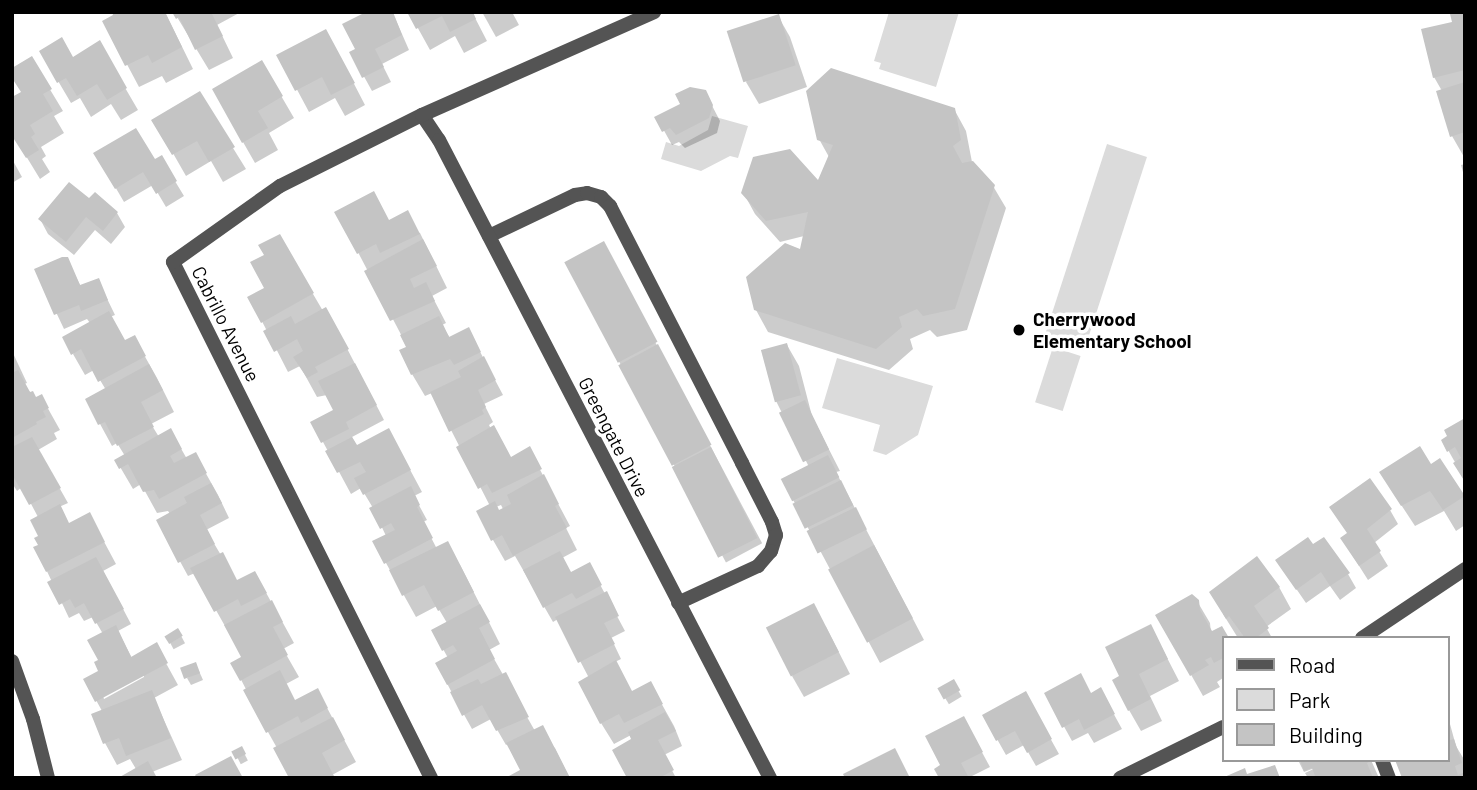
<!DOCTYPE html>
<style>
body{margin:0}
#map{position:relative;width:1477px;height:790px;overflow:hidden;background:#fff;font-family:Barlow,sans-serif}
div>[style]{position:absolute}
.green>*{inset:0;background:#dbdbdb;transform-origin:0 0}
.shadow>*{inset:0;background:#0003;transform-origin:0 0}
.building>*{inset:0;background:#c4c4c4;transform-origin:0 0}
.service>*{height:14px;margin:-7px;padding:0 7px;transform-origin:7px;border-radius:7px;background:#545454}
.minor>*{height:14px;margin:-7px;padding:0 7px;transform-origin:7px;border-radius:7px;background:#545454}
.dots>*{width:19px;height:19px;translate:-50% -50%;box-sizing:border-box;border:4px solid #fff;border-radius:50%}
span{translate:-50% -50%;white-space:nowrap;text-align:center;line-height:1.15;-webkit-text-stroke:7px #fff;paint-order:stroke}
.poi-label{font-size:19px;color:#000;font-weight:700}
.left{translate:0 -50%;text-align:left}
.street-label{font-size:19px;color:#000}
.frame{position:absolute;inset:0;border:14px solid #000;pointer-events:none}
.legend{position:absolute;left:1222px;top:636px;width:228px;height:126px;box-sizing:border-box;background:#fff;border:2px solid #999;margin:0;padding:9px 12px;list-style:none;font-size:21px;color:#000}
.legend li{display:flex;align-items:center;gap:14px;height:35px}
.legend b{width:35px;border:2px solid #999}
</style>
<div id="map">
<div class="green">
<i style="clip-path:polygon(889px 12px,959px 12px,936px 87px,879px 69px,881px 63px,874px 61px)"></i>
<i style="clip-path:polygon(712px 116px,748px 126px,738px 158px,730px 156px,701px 171px,661px 159px,666px 142px,679px 146px,708px 130px)"></i>
<i style="left:1107px;top:144px;width:42px;height:204px;rotate:18deg"></i>
<i style="left:1053px;top:347px;width:29px;height:58px;rotate:18deg"></i>
<i style="clip-path:polygon(837px 358px,933px 386px,918px 435px,886px 455px,873px 451px,880px 425px,822px 408px)"></i>
</div>
<div class="shadow">
<i style="clip-path:polygon(165px 12px,193px 69px,166px 83px,162px 76px,139px 87px,104px 21px)"></i>
<i style="clip-path:polygon(174px 12px,241px 12px,217px 25px,233px 58px,209px 70px)"></i>
<i style="clip-path:polygon(409px 12px,472px 12px,487px 41px,464px 53px,455px 36px,430px 50px)"></i>
<i style="clip-path:polygon(482px 12px,512px 12px,519px 25px,496px 37px)"></i>
<i style="clip-path:polygon(1460px 12px,1465px 12px,1464px 157px,1452px 136px,1442px 91px,1434px 77px)"></i>
<i style="clip-path:polygon(778px 16px,790px 37px,807px 87px,759px 104px,746px 82px)"></i>
<i style="clip-path:polygon(395px 18px,409px 50px,382px 64px,391px 82px,372px 91px,351px 53px)"></i>
<i style="clip-path:polygon(99px 43px,138px 110px,121px 120px,111px 104px,91px 117px,80px 98px,71px 103px,41px 52px,72px 59px)"></i>
<i style="clip-path:polygon(338px 53px,365px 105px,345px 116px,335px 98px,309px 112px,279px 56px)"></i>
<i style="clip-path:polygon(31px 58px,63px 111px,54px 116px,64px 133px,41px 147px,46px 156px,42px 159px,50px 172px,40px 179px,12px 133px)"></i>
<i style="clip-path:polygon(262px 63px,294px 118px,269px 133px,278px 150px,255px 163px,243px 142px)"></i>
<i style="clip-path:polygon(705px 92px,720px 121px,717px 133px,685px 148px,679px 142px,672px 145px,657px 118px)"></i>
<i style="clip-path:polygon(954px 109px,966px 131px,972px 162px,993px 186px,1006px 208px,967px 330px,937px 337px,930px 330px,910px 339px,913px 349px,889px 370px,768px 332px,756px 310px,801px 251px,804px 236px,780px 242px,755px 214px,743px 192px,819px 183px,829px 157px,819px 139px)"></i>
<i style="clip-path:polygon(154px 120px,233px 148px,246px 169px,223px 182px,211px 161px,186px 176px)"></i>
<i style="clip-path:polygon(96px 154px,154px 162px,161px 158px,184px 196px,166px 207px,153px 185px,124px 202px)"></i>
<i style="clip-path:polygon(12px 159px,22px 177px,12px 183px)"></i>
<i style="clip-path:polygon(1465px 164px,1465px 179px,1461px 165px)"></i>
<i style="clip-path:polygon(90px 201px,117px 213px,125px 227px,111px 244px,95px 230px,74px 255px,48px 234px,40px 219px)"></i>
<i style="clip-path:polygon(evenodd,337px 212px,389px 222px,420px 233px,447px 288px,432px 296px,446px 323px,442px 325px,450px 338px,468px 329px,503px 395px,484px 404px,493px 422px,489px 425px,491px 429px,511px 459px,529px 449px,570px 526px,566px 528px,577px 550px,562px 558px,571px 574px,589px 564px,625px 631px,611px 638px,621px 659px,615px 662px,632px 693px,650px 683px,674px 726px,682px 746px,664px 755px,676px 778px,629px 778px,634px 740px,631px 735px,614px 744px,601px 723px,589px 678px,558px 619px,553px 622px,515px 556px,505px 561px,493px 540px,478px 512px,490px 506px,432px 393px,425px 396px,412px 374px,408px 348px,337px 212px,501px 505px,503px 509px,499px 512px,496px 507px,501px 505px)"></i>
<i style="clip-path:polygon(279px 236px,323px 311px,338px 331px,384px 420px,352px 437px,357px 446px,400px 451px,422px 492px,414px 496px,427px 520px,423px 522px,437px 549px,460px 565px,500px 644px,489px 650px,535px 731px,555px 748px,570px 778px,509px 778px,522px 771px,508px 744px,506px 745px,491px 719px,472px 729px,452px 693px,437px 664px,448px 658px,433px 631px,447px 623px,437px 606px,416px 617px,386px 563px,386px 536px,373px 508px,361px 488px,351px 494px,323px 442px,335px 410px,327px 395px,317px 397px,300px 366px,288px 372px,250px 298px,266px 289px,266px 256px)"></i>
<i style="left:603px;top:244px;width:339px;height:41px;rotate:62deg"></i>
<i style="clip-path:polygon(67px 259px,81px 287px,98px 280px,115px 315px,110px 317px,125px 342px,134px 337px,157px 378px,174px 412px,151px 424px,159px 437px,171px 431px,187px 459px,195px 454px,218px 495px,229px 518px,206px 530px,237px 582px,255px 573px,283px 623px,294px 643px,283px 649px,299px 677px,286px 684px,295px 702px,325px 704px,356px 762px,332px 775px,277px 748px,268px 732px,233px 664px,243px 658px,195px 573px,188px 576px,158px 521px,170px 514px,168px 511px,157px 513px,141px 484px,133px 489px,116px 460px,125px 456px,117px 443px,112px 446px,87px 400px,106px 390px,94px 370px,85px 375px,73px 354px,90px 323px,87px 319px,64px 329px,36px 270px)"></i>
<i style="clip-path:polygon(787px 345px,799px 366px,812px 416px,840px 471px,836px 472px,924px 640px,880px 663px,783px 481px,809px 467px,776px 401px)"></i>
<i style="clip-path:polygon(evenodd,12px 351px,27px 383px,24px 384px,35px 399px,41px 396px,60px 430px,54px 433px,57px 439px,38px 450px,68px 503px,59px 507px,69px 525px,101px 536px,116px 564px,103px 571px,131px 624px,118px 631px,132px 658px,156px 645px,178px 685px,154px 698px,182px 760px,152px 772px,136px 769px,130px 759px,117px 765px,105px 743px,102px 711px,85px 680px,101px 672px,103px 634px,93px 617px,84px 621px,79px 613px,69px 618px,36px 548px,40px 545px,38px 517px,22px 487px,17px 491px,12px 483px,12px 351px,144px 673px,144px 677px,104px 699px,103px 696px,144px 673px)"></i>
<i style="clip-path:polygon(1465px 420px,1465px 480px,1443px 441px)"></i>
<i style="clip-path:polygon(1440px 460px,1465px 499px,1465px 525px,1456px 531px,1444px 511px,1415px 526px,1394px 494px)"></i>
<i style="clip-path:polygon(1390px 510px,1398px 524px,1374px 543px,1388px 566px,1368px 580px,1342px 539px)"></i>
<i style="clip-path:polygon(1313px 547px,1348px 574px,1356px 588px,1340px 600px,1330px 586px,1306px 603px,1286px 574px)"></i>
<i style="clip-path:polygon(1279px 587px,1291px 609px,1266px 627px,1272px 638px,1238px 638px,1223px 614px)"></i>
<i style="clip-path:polygon(1197px 601px,1210px 623px,1211px 633px,1223px 638px,1223px 678px,1217px 682px,1220px 687px,1203px 696px,1158px 616px)"></i>
<i style="clip-path:polygon(826px 627px,850px 674px,804px 697px,792px 676px)"></i>
<i style="left:178px;top:630px;width:15px;height:13px;rotate:62deg"></i>
<i style="clip-path:polygon(1162px 648px,1179px 681px,1150px 696px,1162px 721px,1141px 731px,1129px 710px,1122px 676px)"></i>
<i style="clip-path:polygon(199px 671px,203px 680px,191px 685px,187px 678px)"></i>
<i style="left:953px;top:682px;width:17px;height:15px;rotate:59deg"></i>
<i style="clip-path:polygon(1100px 689px,1122px 729px,1094px 743px,1088px 733px,1072px 741px,1046px 694px,1091px 695px)"></i>
<i style="clip-path:polygon(1025px 693px,1059px 754px,1036px 766px,1024px 745px,1006px 755px,984px 716px)"></i>
<i style="clip-path:polygon(1447px 713px,1456px 746px,1465px 761px,1465px 778px,1404px 778px,1447px 760px)"></i>
<i style="clip-path:polygon(971px 732px,990px 767px,968px 778px,941px 778px)"></i>
<i style="left:242px;top:749px;width:13px;height:8px;rotate:63deg"></i>
<i style="clip-path:polygon(1298px 760px,1371px 760px,1379px 778px,1308px 778px,1305px 773px,1320px 766px,1304px 772px)"></i>
</div>
<div class="building">
<i style="clip-path:polygon(112px 12px,165px 12px,182px 47px,152px 63px,148px 55px,125px 66px,102px 21px,113px 15px)"></i>
<i style="clip-path:polygon(172px 12px,211px 12px,223px 36px,195px 50px,179px 17px,176px 19px)"></i>
<i style="clip-path:polygon(366px 12px,393px 12px,402px 35px,375px 49px,384px 67px,362px 78px,349px 52px,355px 49px,342px 24px)"></i>
<i style="clip-path:polygon(407px 12px,473px 12px,476px 19px,450px 32px,442px 16px,416px 29px)"></i>
<i style="clip-path:polygon(1465px 12px,1465px 70px,1433px 78px,1421px 29px,1452px 22px,1450px 14px)"></i>
<i style="left:779px;top:14px;width:54px;height:55px;rotate:72deg"></i>
<i style="clip-path:polygon(326px 29px,355px 83px,331px 95px,322px 77px,295px 91px,276px 55px)"></i>
<i style="clip-path:polygon(62px 37px,73px 57px,100px 40px,127px 88px,107px 100px,97px 84px,77px 96px,66px 78px,57px 83px,39px 51px)"></i>
<i style="clip-path:polygon(32px 56px,52px 89px,43px 94px,53px 111px,30px 125px,35px 134px,31px 137px,39px 150px,26px 158px,12px 136px,12px 97px,21px 92px,12px 78px,12px 68px)"></i>
<i style="clip-path:polygon(262px 60px,283px 96px,258px 111px,268px 128px,242px 143px,212px 89px)"></i>
<i style="clip-path:polygon(831px 68px,955px 108px,961px 140px,953px 146px,962px 163px,973px 161px,995px 185px,955px 309px,923px 316px,917px 309px,899px 317px,902px 327px,876px 349px,754px 310px,746px 277px,785px 243px,800px 249px,808px 212px,766px 221px,741px 193px,753px 157px,790px 149px,818px 180px,833px 145px,817px 140px,806px 91px)"></i>
<i style="clip-path:polygon(1465px 82px,1465px 132px,1450px 137px,1436px 91px)"></i>
<i style="clip-path:polygon(690px 87px,706px 90px,713px 105px,709px 118px,676px 135px,670px 128px,662px 132px,654px 117px,680px 104px,675px 94px)"></i>
<i style="clip-path:polygon(200px 91px,235px 147px,209px 162px,197px 141px,172px 155px,151px 120px)"></i>
<i style="clip-path:polygon(136px 128px,155px 159px,162px 155px,177px 181px,156px 194px,143px 172px,115px 189px,93px 153px)"></i>
<i style="clip-path:polygon(69px 182px,89px 198px,95px 192px,118px 212px,103px 231px,86px 217px,66px 242px,38px 219px)"></i>
<i style="clip-path:polygon(374px 191px,389px 220px,408px 210px,420px 234px,380px 253px,376px 244px,357px 254px,334px 212px)"></i>
<i style="clip-path:polygon(280px 234px,314px 293px,261px 323px,247px 297px,264px 288px,250px 262px,264px 255px,258px 245px)"></i>
<i style="clip-path:polygon(423px 239px,437px 266px,410px 279px,414px 288px,426px 282px,435px 301px,390px 321px,364px 271px)"></i>
<i style="left:604px;top:241px;width:114px;height:45px;rotate:62deg"></i>
<i style="clip-path:polygon(62px 257px,68px 257px,80px 285px,99px 278px,108px 300px,81px 311px,79px 305px,54px 315px,34px 269px)"></i>
<i style="clip-path:polygon(326px 307px,349px 349px,315px 367px,318px 372px,307px 378px,293px 357px,303px 351px,297px 339px,274px 352px,263px 331px,291px 316px,295px 324px)"></i>
<i style="clip-path:polygon(109px 311px,125px 340px,135px 335px,146px 356px,98px 382px,81px 349px,71px 355px,62px 337px)"></i>
<i style="clip-path:polygon(439px 316px,449px 337px,469px 327px,481px 352px,454px 365px,450px 359px,411px 375px,399px 350px,406px 347px,400px 335px)"></i>
<i style="left:787px;top:343px;width:54px;height:27px;rotate:75deg"></i>
<i style="left:658px;top:344px;width:114px;height:45px;rotate:62deg"></i>
<i style="clip-path:polygon(484px 356px,496px 380px,478px 390px,486px 407px,482px 410px,484px 414px,449px 432px,430px 392px,461px 377px,458px 371px)"></i>
<i style="clip-path:polygon(355px 363px,377px 405px,346px 422px,349px 429px,321px 443px,310px 422px,333px 410px,318px 381px)"></i>
<i style="clip-path:polygon(149px 364px,163px 390px,141px 402px,154px 427px,117px 446px,105px 422px,98px 425px,85px 399px)"></i>
<i style="clip-path:polygon(18px 370px,30px 392px,33px 391px,36px 397px,42px 394px,49px 408px,43px 411px,46px 417px,36px 422px,37px 424px,12px 438px,12px 373px)"></i>
<i style="left:805px;top:400px;width:55px;height:29px;rotate:64deg"></i>
<i style="clip-path:polygon(1465px 418px,1465px 482px,1453px 463px,1461px 458px,1455px 447px,1447px 452px,1441px 440px,1447px 436px,1444px 430px)"></i>
<i style="clip-path:polygon(494px 425px,511px 457px,530px 446px,542px 469px,492px 493px,487px 484px,478px 489px,456px 447px)"></i>
<i style="clip-path:polygon(171px 428px,182px 449px,170px 456px,174px 463px,196px 452px,207px 473px,159px 499px,154px 490px,143px 492px,128px 464px,119px 469px,114px 460px)"></i>
<i style="clip-path:polygon(389px 428px,411px 470px,363px 495px,354px 478px,366px 472px,360px 462px,337px 473px,325px 451px,352px 437px,357px 445px)"></i>
<i style="clip-path:polygon(32px 437px,61px 488px,29px 505px,12px 474px,12px 447px)"></i>
<i style="clip-path:polygon(1420px 446px,1431px 464px,1440px 458px,1465px 496px,1443px 510px,1430px 491px,1401px 506px,1379px 472px)"></i>
<i style="left:711px;top:447px;width:102px;height:44px;rotate:63deg"></i>
<i style="left:828px;top:455px;width:25px;height:53px;rotate:63deg"></i>
<i style="clip-path:polygon(544px 474px,559px 504px,555px 506px,567px 528px,513px 556px,502px 535px,491px 541px,476px 511px,495px 501px,499px 510px,511px 504px,507px 495px)"></i>
<i style="clip-path:polygon(1370px 478px,1392px 509px,1367px 529px,1381px 551px,1359px 566px,1340px 538px,1347px 533px,1329px 507px)"></i>
<i style="left:841px;top:480px;width:28px;height:54px;rotate:64deg"></i>
<i style="clip-path:polygon(211px 483px,222px 503px,200px 515px,215px 544px,178px 563px,156px 520px,187px 503px,184px 497px)"></i>
<i style="clip-path:polygon(411px 486px,420px 505px,417px 507px,433px 538px,384px 564px,372px 541px,395px 530px,391px 523px,380px 529px,369px 508px)"></i>
<i style="clip-path:polygon(60px 504px,69px 523px,90px 512px,105px 542px,46px 572px,33px 547px,38px 545px,34px 538px,38px 536px,30px 520px)"></i>
<i style="left:856px;top:507px;width:25px;height:55px;rotate:64deg"></i>
<i style="clip-path:polygon(1308px 537px,1313px 544px,1324px 537px,1350px 573px,1330px 586px,1321px 572px,1296px 590px,1275px 560px)"></i>
<i style="clip-path:polygon(448px 541px,474px 592px,438px 611px,424px 585px,402px 596px,389px 570px)"></i>
<i style="left:874px;top:545px;width:83px;height:52px;rotate:62deg"></i>
<i style="clip-path:polygon(560px 551px,571px 572px,590px 562px,602px 585px,576px 599px,572px 593px,543px 608px,523px 570px)"></i>
<i style="clip-path:polygon(223px 552px,237px 580px,255px 571px,267px 593px,241px 606px,238px 599px,214px 612px,190px 568px)"></i>
<i style="clip-path:polygon(1257px 556px,1280px 587px,1254px 606px,1269px 628px,1256px 638px,1245px 638px,1229px 616px,1226px 619px,1209px 592px)"></i>
<i style="clip-path:polygon(96px 557px,124px 609px,95px 624px,84px 603px,75px 608px,70px 599px,59px 605px,47px 582px)"></i>
<i style="clip-path:polygon(607px 591px,619px 616px,604px 623px,615px 644px,578px 663px,555px 617px)"></i>
<i style="clip-path:polygon(1192px 594px,1199px 600px,1200px 610px,1212px 631px,1222px 626px,1229px 638px,1223px 638px,1223px 658px,1214px 663px,1211px 657px,1205px 660px,1209px 665px,1190px 676px,1155px 615px)"></i>
<i style="clip-path:polygon(272px 600px,283px 622px,273px 627px,288px 655px,240px 681px,230px 663px,241px 657px,224px 625px)"></i>
<i style="left:814px;top:603px;width:55px;height:54px;rotate:63deg"></i>
<i style="clip-path:polygon(480px 604px,490px 622px,479px 628px,495px 659px,447px 685px,435px 663px,457px 651px,453px 645px,442px 651px,431px 630px)"></i>
<i style="clip-path:polygon(1151px 624px,1168px 659px,1139px 674px,1151px 699px,1128px 711px,1112px 680px,1119px 676px,1105px 647px)"></i>
<i style="clip-path:polygon(116px 625px,131px 657px,157px 642px,168px 663px,95px 702px,83px 679px,98px 671px,94px 662px,98px 660px,87px 640px)"></i>
<i style="left:178px;top:628px;width:9px;height:16px;rotate:58deg"></i>
<i style="clip-path:polygon(616px 660px,632px 691px,651px 681px,663px 704px,624px 723px,619px 714px,600px 724px,578px 682px)"></i>
<i style="left:196px;top:662px;width:12px;height:17px;rotate:70deg"></i>
<i style="clip-path:polygon(280px 670px,295px 700px,318px 688px,328px 708px,301px 723px,298px 716px,266px 733px,243px 690px)"></i>
<i style="clip-path:polygon(506px 672px,529px 717px,496px 731px,482px 705px,462px 716px,450px 692px,478px 679px,481px 684px)"></i>
<i style="clip-path:polygon(1081px 673px,1091px 693px,1101px 687px,1115px 714px,1084px 730px,1079px 719px,1062px 728px,1044px 693px)"></i>
<i style="left:954px;top:679px;width:13px;height:19px;rotate:61deg"></i>
<i style="clip-path:polygon(152px 690px,171px 738px,126px 756px,119px 738px,103px 744px,91px 714px)"></i>
<i style="clip-path:polygon(1026px 691px,1052px 739px,1027px 753px,1015px 731px,996px 741px,982px 715px)"></i>
<i style="clip-path:polygon(665px 712px,676px 731px,658px 740px,674px 770px,659px 778px,627px 778px,612px 750px,631px 739px,628px 732px)"></i>
<i style="clip-path:polygon(964px 716px,983px 752px,961px 763px,969px 778px,939px 778px,934px 769px,940px 765px,925px 736px)"></i>
<i style="clip-path:polygon(333px 717px,345px 740px,322px 753px,335px 778px,289px 778px,273px 748px)"></i>
<i style="clip-path:polygon(543px 725px,569px 776px,505px 778px,520px 770px,506px 743px)"></i>
<i style="clip-path:polygon(1454px 739px,1462px 763px,1455px 766px,1458px 775px,1465px 772px,1465px 778px,1402px 778px,1395px 760px,1447px 760px,1447px 741px)"></i>
<i style="left:242px;top:746px;width:9px;height:12px;rotate:63deg"></i>
<i style="clip-path:polygon(895px 748px,910px 778px,845px 778px,843px 774px)"></i>
<i style="clip-path:polygon(231px 756px,243px 778px,197px 778px,195px 775px)"></i>
<i style="clip-path:polygon(1300px 760px,1372px 760px,1367px 763px,1373px 778px,1310px 778px,1315px 776px,1312px 768px,1304px 771px)"></i>
<i style="clip-path:polygon(148px 761px,157px 778px,118px 778px)"></i>
<i style="clip-path:polygon(1275px 765px,1280px 778px,1222px 778px,1245px 768px,1247px 774px)"></i>
</div>
<div class="service">
<i style="left:489px;top:236px;width:95px;rotate:-25.5deg"></i>
<i style="left:575px;top:195px;width:12px;rotate:-9deg"></i>
<i style="left:587px;top:193px;width:15px;rotate:16deg"></i>
<i style="left:601px;top:197px;width:13px;rotate:45deg"></i>
<i style="left:610px;top:206px;width:289px;rotate:62.8deg"></i>
<i style="left:742px;top:463px;width:66px;rotate:63deg"></i>
<i style="left:772px;top:522px;width:14px;rotate:73deg"></i>
<i style="left:776px;top:535px;width:17px;rotate:107deg"></i>
<i style="left:771px;top:551px;width:20px;rotate:131deg"></i>
<i style="left:758px;top:566px;width:88px;rotate:155.2deg"></i>
<i style="left:1382px;top:760px;width:19px;rotate:69deg"></i>
</div>
<div class="minor">
<i style="left:422px;top:115px;width:30px;rotate:56deg"></i>
<i style="left:439px;top:140px;width:719px;rotate:62.58deg"></i>
<i style="left:1362px;top:638px;width:124px;rotate:-33.8deg"></i>
<i style="left:12px;top:661px;width:62px;rotate:70.1deg"></i>
<i style="left:33px;top:719px;width:61px;rotate:75.7deg"></i>
<i style="left:431px;top:778px;width:577px;rotate:-116.57deg"></i>
<i style="left:173px;top:262px;width:131px;rotate:-35.4deg"></i>
<i style="left:280px;top:186px;width:159px;rotate:-26.6deg"></i>
<i style="left:422px;top:115px;width:254px;rotate:-23.9deg"></i>
<i style="left:1120px;top:778px;width:115px;rotate:-26.3deg"></i>
</div>
<div class="dots">
<i style="left:1019px;top:330px;background:#000"></i>
</div>
<div class="poi-label">
<span class="left" style="left:1033px;top:330px">Cherrywood<br>Elementary School</span>
</div>
<div class="street-label">
<span style="left:226px;top:324px;rotate:63deg">Cabrillo Avenue</span>
<span style="left:614px;top:437px;rotate:63deg">Greengate Drive</span>
</div>
<div class="frame"></div>
<ul class="legend">
<li><b style="height:9px;background:#545454"></b>Road</li>
<li><b style="height:19px;background:#dbdbdb"></b>Park</li>
<li><b style="height:19px;background:#c4c4c4"></b>Building</li>
</ul>
</div>
